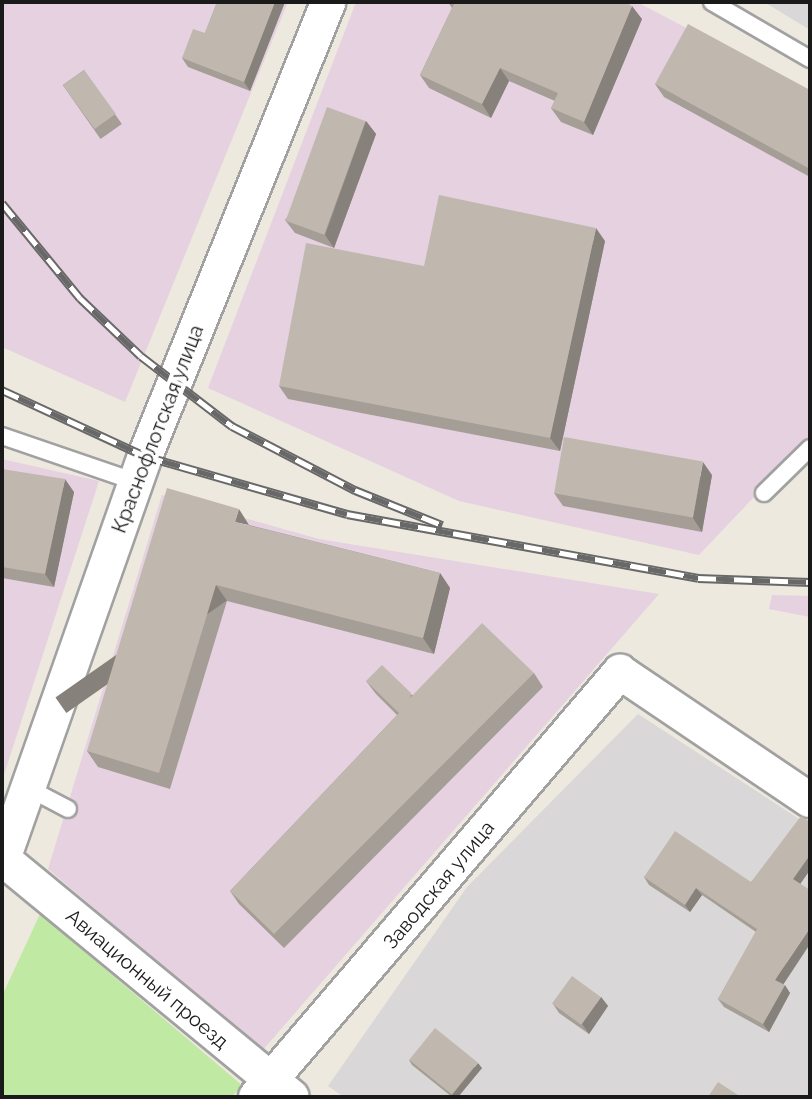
<!DOCTYPE html>
<meta charset="utf-8">
<style>
body{margin:0}
#map{position:relative;width:812px;height:1099px;overflow:hidden;background:#ede9df;font-family:Raleway,sans-serif}
div>[style]{position:absolute}
.residential>*{inset:0;background:#d9d7d7}
.industrial>*{inset:0;background:#e6d1e0}
.grass>*{inset:0;background:#c0e9a3}
.roads{filter:drop-shadow(2px 0 #a1a1a1) drop-shadow(-2px 0 #a1a1a1) drop-shadow(0 2px #a1a1a1) drop-shadow(0 -2px #a1a1a1)}
.lane>*{height:16px;margin:-8px;padding:0 8px;transform-origin:8px;border-radius:8px;background:#fff}
.street>*{height:34px;margin:-17px;padding:0 17px;transform-origin:17px;border-radius:17px;background:#fff}
.rail>*{height:9px;margin-top:-4.5px;transform-origin:0;background:repeating-linear-gradient(90deg,#fff 0 18px,#686868 0 36px);box-sizing:border-box;border-block:2px solid #686868}
.wall>*{inset:0;background:#a59e96;transform-origin:0 0}
.shaded-wall>*{inset:0;background:#86817a;transform-origin:0 0}
.building>*{inset:0;background:#c0b8af;transform-origin:0 0}
span{translate:-50% -50%;white-space:nowrap;text-align:center;line-height:1.15;-webkit-text-stroke:8px #fff;paint-order:stroke}
.street-label{font-size:20px;color:#1a1a1a}
.frame{position:absolute;inset:0;border:4px solid #1a1a1a;pointer-events:none}
</style>
<div id="map">
<div class="residential">
<i style="clip-path:polygon(764px 2px,810px 2px,810px 30px)"></i>
<i style="clip-path:polygon(638px 714px,810px 826px,810px 1097px,344px 1097px,328px 1086px,467px 887px)"></i>
</div>
<div class="industrial">
<i style="clip-path:polygon(2px 2px,288px 2px,125px 402px,2px 347px)"></i>
<i style="clip-path:polygon(356px 2px,637px 2px,810px 93px,810px 438px,699px 555px,459px 501px,208px 388px)"></i>
<i style="clip-path:polygon(2px 459px,99px 481px,2px 781px)"></i>
<i style="clip-path:polygon(162px 495px,319px 539px,659px 594px,262px 1051px,48px 869px)"></i>
<i style="clip-path:polygon(772px 595px,810px 596px,810px 617px,769px 609px)"></i>
</div>
<div class="grass">
<i style="clip-path:polygon(40px 914px,243px 1086px,231px 1097px,2px 1097px,2px 996px)"></i>
</div>
<div class="roads">
<div class="lane">
<i style="left:712px;top:2px;width:113px;rotate:30.2deg"></i>
<i style="left:2px;top:436px;width:142px;rotate:18.9deg"></i>
<i style="left:764px;top:493px;width:64px;rotate:-44.4deg"></i>
<i style="left:28px;top:788px;width:45px;rotate:27.7deg"></i>
</div>
<div class="street">
<i style="left:3px;top:859px;width:374px;rotate:39.5deg"></i>
<i style="left:2px;top:862px;width:430px;rotate:-70.6deg"></i>
<i style="left:145px;top:456px;width:489px;rotate:-68deg"></i>
<i style="left:256px;top:1097px;width:560px;rotate:-49.42deg"></i>
<i style="left:620px;top:672px;width:229px;rotate:34deg"></i>
</div>
</div>
<div class="rail">
<i style="left:2px;top:203px;width:123px;rotate:50.6deg"></i>
<i style="left:80px;top:298px;width:84px;rotate:43.6deg"></i>
<i style="left:141px;top:356px;width:115px;rotate:37.6deg"></i>
<i style="left:232px;top:426px;width:139px;rotate:27.5deg"></i>
<i style="left:355px;top:490px;width:94px;rotate:21.9deg"></i>
<i style="left:2px;top:390px;width:157px;rotate:24.8deg"></i>
<i style="left:145px;top:456px;width:210px;rotate:16deg"></i>
<i style="left:347px;top:514px;width:357px;rotate:10.3deg"></i>
<i style="left:698px;top:578px;width:112px;rotate:2deg"></i>
</div>
<div class="wall">
<i style="clip-path:polygon(217px 2px,285px 2px,250px 91px,188px 67px,182px 58px,205px 33px)"></i>
<i style="clip-path:polygon(448px 2px,625px 2px,642px 19px,593px 135px,561px 122px,551px 108px,555px 101px,509px 81px,491px 118px,429px 88px,420px 75px,452px 8px)"></i>
<i style="left:84px;top:70px;width:66px;height:26px;rotate:55deg"></i>
<i style="clip-path:polygon(655px 84px,810px 90px,810px 177px,664px 97px)"></i>
<i style="clip-path:polygon(366px 121px,376px 134px,334px 248px,295px 233px,285px 220px)"></i>
<i style="clip-path:polygon(605px 241px,560px 451px,288px 399px,279px 386px,424px 266px)"></i>
<i style="clip-path:polygon(2px 469px,74px 492px,54px 587px,2px 578px)"></i>
<i style="clip-path:polygon(712px 475px,702px 532px,563px 506px,554px 493px)"></i>
<i style="clip-path:polygon(249px 525px,440px 573px,450px 588px,434px 654px,227px 601px,170px 789px,98px 767px,87px 751px)"></i>
<i style="clip-path:polygon(534px 673px,543px 687px,284px 948px,239px 904px,230px 891px,397px 715px,376px 694px,366px 681px,413px 695px)"></i>
<i style="clip-path:polygon(810px 822px,810px 870px,800px 884px,783px 984px,790px 993px,769px 1032px,724px 1007px,718px 999px,756px 932px,702px 895px,690px 912px,649px 885px,644px 877px,751px 882px)"></i>
<i style="clip-path:polygon(601px 997px,608px 1006px,589px 1034px,559px 1013px,553px 1004px)"></i>
<i style="clip-path:polygon(409px 1060px,482px 1068px,458px 1097px,452px 1097px,412px 1065px)"></i>
</div>
<div class="shaded-wall">
<i style="clip-path:polygon(275px 2px,285px 2px,250px 91px,244px 82px)"></i>
<i style="clip-path:polygon(632px 6px,642px 19px,593px 135px,584px 122px)"></i>
<i style="clip-path:polygon(500px 68px,509px 81px,491px 118px,482px 104px)"></i>
<i style="clip-path:polygon(366px 121px,376px 134px,334px 248px,325px 235px)"></i>
<i style="clip-path:polygon(596px 228px,605px 241px,560px 451px,550px 438px)"></i>
<i style="clip-path:polygon(703px 462px,712px 475px,702px 532px,693px 518px)"></i>
<i style="clip-path:polygon(65px 479px,74px 492px,54px 587px,45px 574px)"></i>
<i style="clip-path:polygon(239px 509px,249px 525px,235px 522px)"></i>
<i style="clip-path:polygon(440px 573px,450px 588px,434px 654px,423px 638px)"></i>
<i style="left:216px;top:585px;width:19px;height:196px;rotate:55deg"></i>
<i style="clip-path:polygon(810px 855px,810px 870px,798px 887px,793px 879px)"></i>
<i style="clip-path:polygon(696px 888px,702px 895px,690px 912px,685px 905px)"></i>
<i style="clip-path:polygon(810px 928px,810px 944px,781px 988px,775px 980px)"></i>
<i style="clip-path:polygon(785px 985px,790px 993px,769px 1032px,763px 1024px)"></i>
<i style="clip-path:polygon(601px 997px,608px 1006px,589px 1034px,582px 1024px)"></i>
<i style="clip-path:polygon(478px 1063px,482px 1068px,458px 1097px,453px 1097px,452px 1095px)"></i>
</div>
<div class="building">
<i style="clip-path:polygon(217px 2px,275px 2px,244px 82px,182px 58px,193px 29px,205px 33px)"></i>
<i style="clip-path:polygon(455px 2px,625px 2px,632px 6px,584px 122px,551px 108px,558px 93px,500px 68px,482px 104px,420px 75px)"></i>
<i style="clip-path:polygon(688px 24px,810px 90px,810px 169px,655px 84px)"></i>
<i style="left:84px;top:70px;width:54px;height:26px;rotate:54deg"></i>
<i style="left:327px;top:107px;width:41px;height:121px;rotate:20deg"></i>
<i style="clip-path:polygon(439px 195px,596px 228px,550px 438px,279px 386px,306px 243px,424px 266px)"></i>
<i style="left:564px;top:437px;width:141px;height:57px;rotate:10deg"></i>
<i style="clip-path:polygon(2px 469px,65px 479px,45px 574px,2px 567px)"></i>
<i style="clip-path:polygon(167px 488px,239px 509px,235px 522px,440px 573px,423px 638px,216px 585px,159px 773px,87px 751px)"></i>
<i style="clip-path:polygon(482px 623px,534px 673px,274px 934px,230px 891px,399px 713px,366px 681px,382px 665px,411px 693px,410px 698px)"></i>
<i style="clip-path:polygon(801px 816px,810px 822px,810px 855px,793px 879px,810px 890px,810px 928px,775px 980px,785px 985px,763px 1024px,718px 999px,757px 929px,696px 888px,685px 905px,644px 877px,675px 831px,751px 882px)"></i>
<i style="left:572px;top:976px;width:36px;height:34px;rotate:36deg"></i>
<i style="left:435px;top:1028px;width:55px;height:41px;rotate:39deg"></i>
<i style="clip-path:polygon(718px 1082px,741px 1097px,708px 1097px)"></i>
</div>
<div class="street-label">
<span style="left:158px;top:429px;rotate:-69deg">Краснофлотская улица</span>
<span style="left:439px;top:885px;rotate:-50deg">Заводская улица</span>
<span style="left:147px;top:979px;rotate:40deg">Авиационный проезд</span>
</div>
<div class="frame"></div>
</div>
